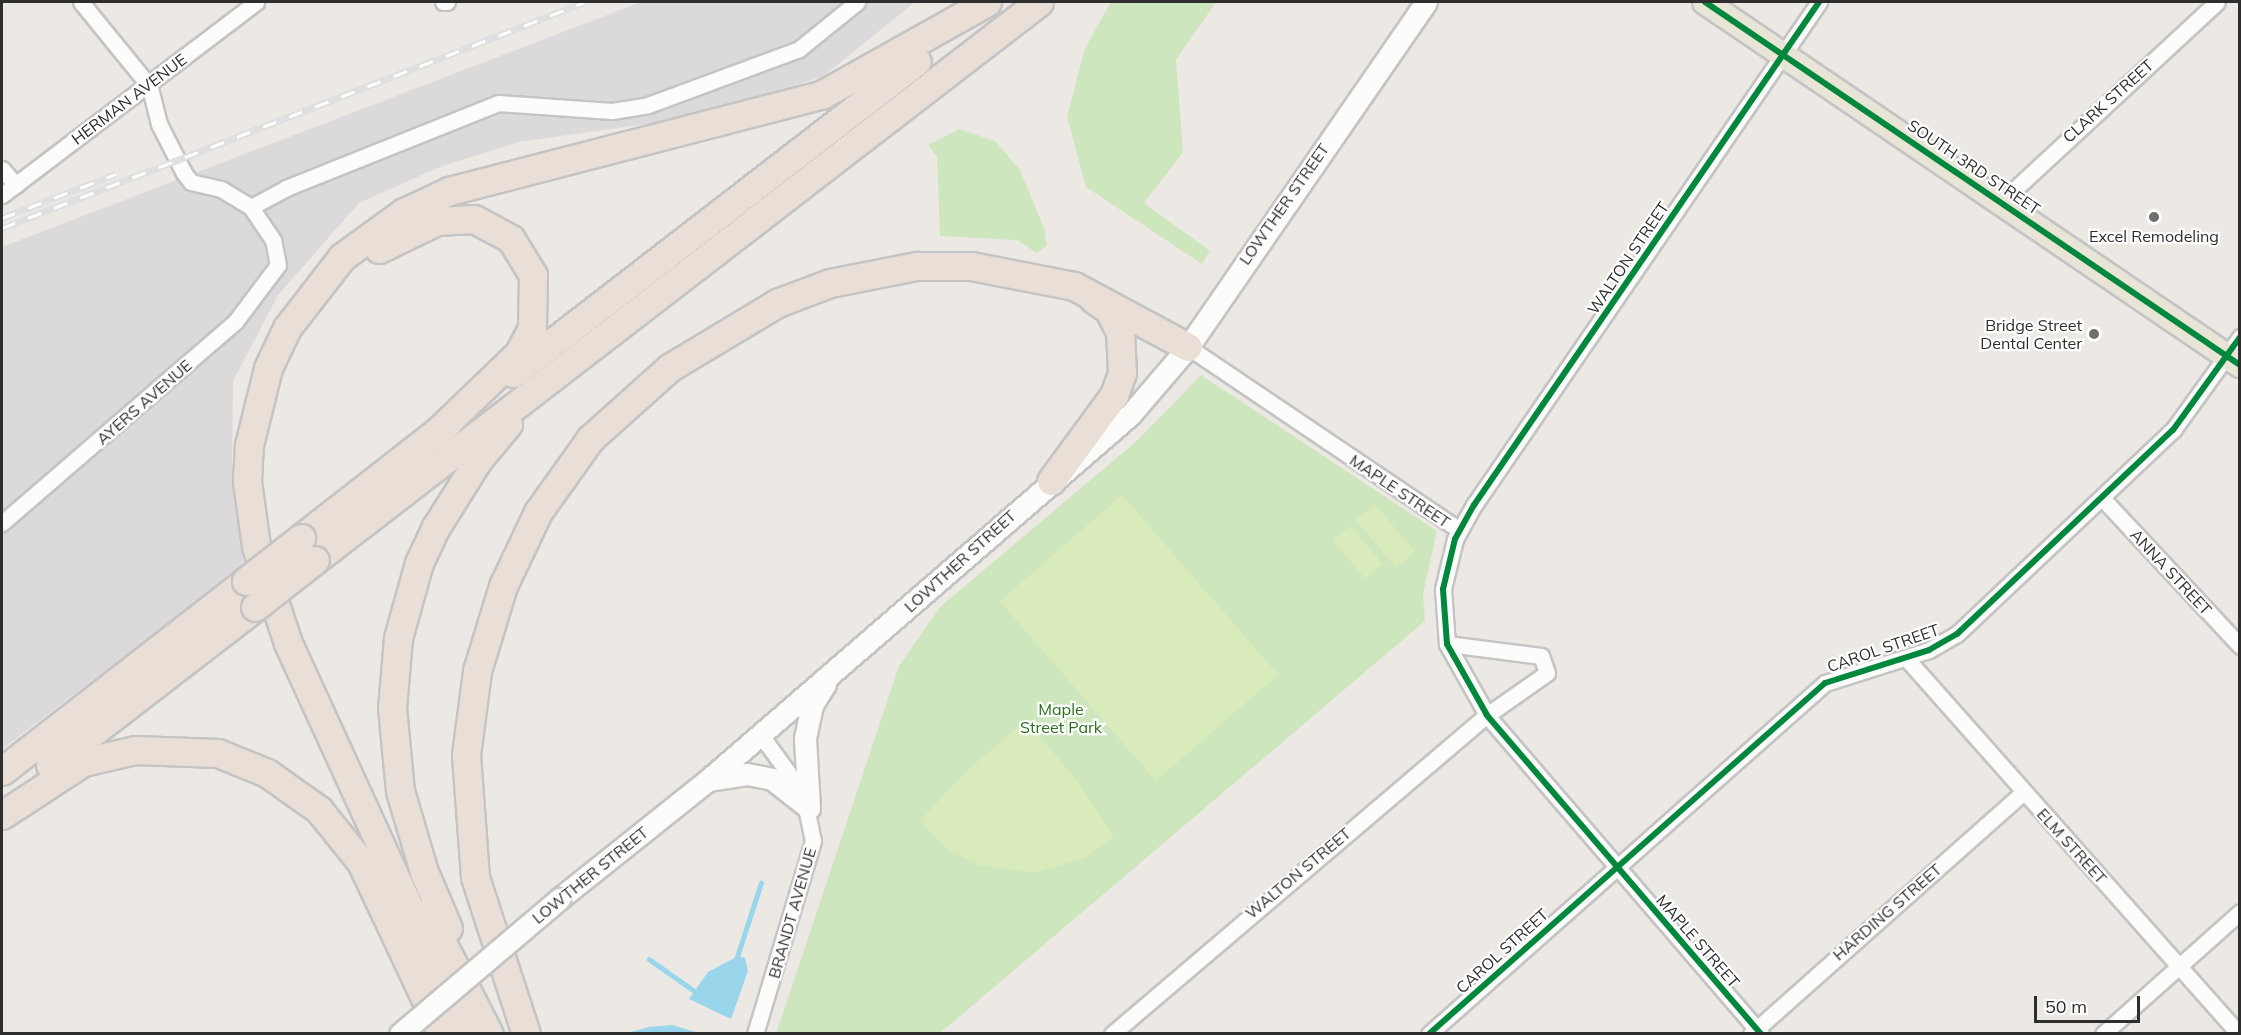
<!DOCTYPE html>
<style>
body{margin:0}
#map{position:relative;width:2241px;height:1035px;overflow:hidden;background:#ece8e4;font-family:Mulish,sans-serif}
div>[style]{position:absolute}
.industrial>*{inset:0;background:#dcd9db}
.green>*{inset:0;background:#cee6be}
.pitch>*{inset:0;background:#d9eabb;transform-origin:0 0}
.water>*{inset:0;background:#99d6ec}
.stream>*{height:4.5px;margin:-2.25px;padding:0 2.25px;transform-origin:2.25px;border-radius:2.25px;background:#99d6ec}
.roads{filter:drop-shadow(2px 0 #c5c4c5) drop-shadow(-2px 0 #c5c4c5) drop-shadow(0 2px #c5c4c5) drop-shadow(0 -2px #c5c4c5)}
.minor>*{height:15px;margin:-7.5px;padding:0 7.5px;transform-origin:7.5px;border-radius:7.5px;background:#fcfcfb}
.secondary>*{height:21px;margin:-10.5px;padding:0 10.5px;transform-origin:10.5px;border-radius:10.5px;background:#fcfcfb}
.primary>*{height:24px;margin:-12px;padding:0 12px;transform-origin:12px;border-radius:12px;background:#e8e4d6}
.motorway>*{height:27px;margin:-13.5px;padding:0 13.5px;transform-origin:13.5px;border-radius:13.5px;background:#eadfd6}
.rail>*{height:7px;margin-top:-3.5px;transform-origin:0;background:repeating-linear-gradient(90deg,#fff 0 14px,#dfdfe1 0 28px);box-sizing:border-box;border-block:2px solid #dfdfe1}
.bridges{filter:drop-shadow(2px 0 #c5c4c5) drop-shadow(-2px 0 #c5c4c5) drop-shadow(0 2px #c5c4c5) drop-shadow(0 -2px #c5c4c5)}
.secondary-bridge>*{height:21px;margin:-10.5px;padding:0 10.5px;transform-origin:10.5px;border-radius:10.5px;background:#fcfcfb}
.motorway-bridge>*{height:27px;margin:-13.5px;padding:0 13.5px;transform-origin:13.5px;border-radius:13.5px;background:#eadfd6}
.cycleway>*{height:6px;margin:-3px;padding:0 3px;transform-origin:3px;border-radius:3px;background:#00873e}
.dots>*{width:16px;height:16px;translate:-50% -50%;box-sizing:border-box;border:3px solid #fff;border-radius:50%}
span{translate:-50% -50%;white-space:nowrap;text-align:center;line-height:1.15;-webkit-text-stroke:4.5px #fff;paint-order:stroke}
.street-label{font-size:16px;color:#2e2e2e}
.poi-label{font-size:16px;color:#2e2e2e}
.right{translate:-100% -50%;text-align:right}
.park-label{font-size:16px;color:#2c6e1b}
.frame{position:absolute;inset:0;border:3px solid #2e2e2e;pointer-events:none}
.scale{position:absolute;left:2034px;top:996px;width:106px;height:27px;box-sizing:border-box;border:3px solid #2e2e2e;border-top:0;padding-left:8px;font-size:18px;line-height:21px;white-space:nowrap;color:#2e2e2e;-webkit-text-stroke:4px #fff;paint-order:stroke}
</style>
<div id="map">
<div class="industrial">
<i style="clip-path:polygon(641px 2px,915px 2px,822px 77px,682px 119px,519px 142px,442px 166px,359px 203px,278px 295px,233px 381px,232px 481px,244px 565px,2px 749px,2px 247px)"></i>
</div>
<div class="green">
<i style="clip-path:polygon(1111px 2px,1216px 2px,1176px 60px,1183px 152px,1144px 203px,1210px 251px,1202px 264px,1086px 187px,1067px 117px,1085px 48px)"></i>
<i style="clip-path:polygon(959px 129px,995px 141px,1020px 170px,1044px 228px,1047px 245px,1037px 253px,1017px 240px,940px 236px,937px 157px,928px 145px)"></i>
<i style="clip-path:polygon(1201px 375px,1437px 531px,1423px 594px,1425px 621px,940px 1033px,776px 1034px,899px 666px,940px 607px,1139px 439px)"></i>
</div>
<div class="pitch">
<i style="left:1122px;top:495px;width:238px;height:162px;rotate:49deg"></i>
<i style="left:1375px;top:504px;width:62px;height:25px;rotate:50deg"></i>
<i style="left:1350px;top:526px;width:50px;height:23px;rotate:49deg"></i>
<i style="clip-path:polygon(1019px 726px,1032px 727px,1079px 783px,1114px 837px,1086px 857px,1034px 873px,979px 865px,948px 849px,920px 821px,963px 774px)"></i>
</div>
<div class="water">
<i style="clip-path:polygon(738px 956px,745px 958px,748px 971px,731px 1019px,689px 999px,708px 972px)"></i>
<i style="clip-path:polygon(672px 1025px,699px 1033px,627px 1033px,649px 1027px)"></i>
</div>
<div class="stream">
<i style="left:649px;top:959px;width:57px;rotate:35.1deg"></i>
<i style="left:736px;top:960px;width:81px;rotate:-72deg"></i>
</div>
<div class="roads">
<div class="minor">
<i style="left:443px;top:2px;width:4px"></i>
<i style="left:2px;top:169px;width:21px;rotate:49deg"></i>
<i style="left:2px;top:195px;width:319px;rotate:-37.2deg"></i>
<i style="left:2001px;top:202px;width:294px;rotate:-42.8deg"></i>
<i style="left:251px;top:207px;width:40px;rotate:-28deg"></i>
<i style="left:286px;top:188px;width:228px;rotate:-21.8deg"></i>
<i style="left:498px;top:103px;width:114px;rotate:4deg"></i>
<i style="left:612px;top:111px;width:36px;rotate:-9deg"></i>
<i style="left:648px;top:105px;width:161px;rotate:-20.3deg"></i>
<i style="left:799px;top:49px;width:75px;rotate:-39deg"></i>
<i style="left:1188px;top:347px;width:327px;rotate:34deg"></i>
<i style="left:2103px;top:499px;width:201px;rotate:47deg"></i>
<i style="left:2px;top:523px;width:308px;rotate:-40.8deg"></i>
<i style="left:235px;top:322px;width:71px;rotate:-53deg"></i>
<i style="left:278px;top:265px;width:25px;rotate:-101deg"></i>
<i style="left:273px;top:240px;width:40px;rotate:-124deg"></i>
<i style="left:251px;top:207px;width:35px;rotate:-149deg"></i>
<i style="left:221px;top:189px;width:31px;rotate:-167deg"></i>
<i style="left:191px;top:182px;width:11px;rotate:-128deg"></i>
<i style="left:184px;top:173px;width:55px;rotate:-117deg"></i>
<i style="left:159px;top:124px;width:38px;rotate:-104deg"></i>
<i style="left:150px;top:87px;width:109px;rotate:-129.1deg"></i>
<i style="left:1906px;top:658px;width:502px;rotate:48.47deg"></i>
<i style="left:755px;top:1034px;width:202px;rotate:-73.3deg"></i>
<i style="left:813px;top:841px;width:49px;rotate:-101.8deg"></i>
<i style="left:803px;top:793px;width:73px;rotate:-126.1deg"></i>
<i style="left:1112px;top:1034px;width:492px;rotate:-40.4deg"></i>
<i style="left:1487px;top:715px;width:73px;rotate:-35deg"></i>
<i style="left:1547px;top:673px;width:18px;rotate:-109deg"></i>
<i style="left:1541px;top:656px;width:95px;rotate:-172.7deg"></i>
<i style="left:1429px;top:1034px;width:529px;rotate:-41.55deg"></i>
<i style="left:1825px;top:683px;width:109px;rotate:-17.6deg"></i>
<i style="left:1929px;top:650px;width:32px;rotate:-30deg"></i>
<i style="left:1957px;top:634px;width:297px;rotate:-43.4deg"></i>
<i style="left:2173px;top:430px;width:115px;rotate:-54.2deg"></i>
<i style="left:1751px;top:1034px;width:365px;rotate:-41.6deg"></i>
<i style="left:1761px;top:1034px;width:421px;rotate:-130.7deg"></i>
<i style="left:1487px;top:715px;width:81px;rotate:-119.4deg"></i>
<i style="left:1447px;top:644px;width:55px;rotate:-94.2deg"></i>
<i style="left:1443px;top:589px;width:51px;rotate:-76.5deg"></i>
<i style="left:1455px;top:539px;width:39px;rotate:-61deg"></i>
<i style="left:1474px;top:505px;width:610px;rotate:-55.55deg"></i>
<i style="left:2103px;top:1034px;width:183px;rotate:-41.7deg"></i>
</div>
<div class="secondary">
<i style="left:709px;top:780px;width:38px;rotate:-9deg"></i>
<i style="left:747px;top:774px;width:25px;rotate:11deg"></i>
<i style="left:772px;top:779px;width:47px;rotate:38.1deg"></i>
<i style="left:809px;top:808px;width:70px;rotate:-93.3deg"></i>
<i style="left:805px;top:738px;width:34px;rotate:-78deg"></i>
<i style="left:812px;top:705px;width:25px;rotate:-58deg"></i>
<i style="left:559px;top:899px;width:191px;rotate:-38.6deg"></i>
<i style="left:708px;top:780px;width:558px;rotate:-40.86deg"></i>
<i style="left:1130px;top:415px;width:89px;rotate:-49.5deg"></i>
<i style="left:1188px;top:347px;width:419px;rotate:-55.4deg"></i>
</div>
<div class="primary">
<i style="left:1705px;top:2px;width:647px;rotate:34.16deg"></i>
</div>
<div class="motorway">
<i style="left:379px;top:249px;width:64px;rotate:-25.8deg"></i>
<i style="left:437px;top:221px;width:37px;rotate:-3deg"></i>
<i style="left:474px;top:219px;width:42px;rotate:28.4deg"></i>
<i style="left:511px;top:239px;width:42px;rotate:58.6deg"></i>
<i style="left:533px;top:275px;width:53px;rotate:91.1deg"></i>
<i style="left:532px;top:328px;width:30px;rotate:118deg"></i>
<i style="left:518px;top:354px;width:115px;rotate:136.1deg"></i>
<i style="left:513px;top:373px;width:510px;rotate:-37.68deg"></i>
<i style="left:1051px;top:481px;width:107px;rotate:-53.8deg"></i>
<i style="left:1114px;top:395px;width:23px;rotate:-70deg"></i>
<i style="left:1122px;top:373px;width:41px;rotate:-92.8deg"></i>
<i style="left:1120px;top:332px;width:25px;rotate:-117deg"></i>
<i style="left:1109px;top:310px;width:19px;rotate:-145deg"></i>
<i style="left:301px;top:538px;width:185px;rotate:-38deg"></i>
<i style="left:315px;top:560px;width:914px;rotate:-37.62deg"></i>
<i style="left:50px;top:765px;width:259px;rotate:-37.6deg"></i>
<i style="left:2px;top:771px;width:309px;rotate:-37.9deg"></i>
<i style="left:2px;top:815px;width:97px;rotate:-33.2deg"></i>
<i style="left:83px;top:762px;width:53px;rotate:-13deg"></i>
<i style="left:135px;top:750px;width:83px;rotate:2.1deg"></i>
<i style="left:218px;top:753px;width:53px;rotate:22.2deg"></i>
<i style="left:267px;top:773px;width:64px;rotate:35.4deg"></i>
<i style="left:319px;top:810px;width:67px;rotate:51.1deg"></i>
<i style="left:361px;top:862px;width:190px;rotate:64.8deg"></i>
<i style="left:427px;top:913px;width:136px;rotate:62.9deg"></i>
<i style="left:448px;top:928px;width:61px;rotate:-113.2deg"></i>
<i style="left:424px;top:872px;width:84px;rotate:-106.5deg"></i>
<i style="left:400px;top:791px;width:83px;rotate:-95.5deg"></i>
<i style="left:392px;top:708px;width:70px;rotate:-85.1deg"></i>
<i style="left:398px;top:638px;width:78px;rotate:-74.4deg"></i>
<i style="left:419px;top:563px;width:40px;rotate:-65deg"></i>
<i style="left:436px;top:527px;width:79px;rotate:-57.9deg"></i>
<i style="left:478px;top:460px;width:47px;rotate:-50.2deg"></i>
<i style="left:467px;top:1034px;width:430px;rotate:-114.6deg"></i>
<i style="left:288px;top:643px;width:102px;rotate:-108.3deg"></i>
<i style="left:256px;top:546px;width:66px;rotate:-97.9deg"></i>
<i style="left:247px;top:481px;width:36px;rotate:-87deg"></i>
<i style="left:249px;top:445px;width:79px;rotate:-76.1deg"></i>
<i style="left:268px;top:368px;width:44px;rotate:-64.6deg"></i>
<i style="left:287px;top:328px;width:90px;rotate:-52.2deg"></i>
<i style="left:342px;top:257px;width:77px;rotate:-36deg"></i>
<i style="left:404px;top:212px;width:50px;rotate:-25deg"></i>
<i style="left:449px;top:191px;width:386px;rotate:-14.5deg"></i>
<i style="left:823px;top:94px;width:188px;rotate:-29.3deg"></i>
<i style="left:526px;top:1034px;width:165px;rotate:-108deg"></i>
<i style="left:475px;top:877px;width:122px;rotate:-94.2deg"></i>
<i style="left:466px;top:755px;width:85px;rotate:-82.5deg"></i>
<i style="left:477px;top:671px;width:89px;rotate:-73deg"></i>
<i style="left:503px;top:586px;width:82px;rotate:-64.7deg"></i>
<i style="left:538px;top:512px;width:90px;rotate:-54.5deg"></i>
<i style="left:590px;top:439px;width:106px;rotate:-41.9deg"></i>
<i style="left:669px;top:368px;width:126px;rotate:-31deg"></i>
<i style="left:777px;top:303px;width:57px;rotate:-20.7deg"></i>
<i style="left:830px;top:283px;width:89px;rotate:-11.1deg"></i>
<i style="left:917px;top:266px;width:54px"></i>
<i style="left:971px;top:266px;width:105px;rotate:11deg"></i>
<i style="left:1074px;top:286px;width:129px;rotate:28.2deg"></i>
</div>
</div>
<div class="rail">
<i style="left:2px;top:218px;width:122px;rotate:-21.1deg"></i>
<i style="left:2px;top:228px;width:625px;rotate:-21.19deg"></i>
</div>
<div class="bridges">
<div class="secondary-bridge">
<i style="left:400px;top:1034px;width:209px;rotate:-40.3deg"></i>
</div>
<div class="motorway-bridge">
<i style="left:246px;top:581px;width:70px;rotate:-38deg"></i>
<i style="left:255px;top:607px;width:76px;rotate:-38.1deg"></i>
</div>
</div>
<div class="cycleway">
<i style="left:1705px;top:2px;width:647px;rotate:34.16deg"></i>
<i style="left:1429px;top:1034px;width:529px;rotate:-41.55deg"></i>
<i style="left:1825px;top:683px;width:109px;rotate:-17.6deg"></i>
<i style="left:1929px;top:650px;width:32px;rotate:-30deg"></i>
<i style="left:1957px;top:634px;width:297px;rotate:-43.4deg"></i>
<i style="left:2173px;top:430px;width:115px;rotate:-54.2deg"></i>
<i style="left:1761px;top:1034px;width:421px;rotate:-130.7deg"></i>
<i style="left:1487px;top:715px;width:81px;rotate:-119.4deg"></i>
<i style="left:1447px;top:644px;width:55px;rotate:-94.2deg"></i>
<i style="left:1443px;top:589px;width:51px;rotate:-76.5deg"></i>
<i style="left:1455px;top:539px;width:39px;rotate:-61deg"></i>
<i style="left:1474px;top:505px;width:610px;rotate:-55.55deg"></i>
</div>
<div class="dots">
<i style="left:2154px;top:217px;background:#706f6e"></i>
<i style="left:2094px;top:334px;background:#706f6e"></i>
</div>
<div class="street-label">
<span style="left:129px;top:99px;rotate:-37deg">HERMAN AVENUE</span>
<span style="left:2108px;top:101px;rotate:-42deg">CLARK STREET</span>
<span style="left:1974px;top:167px;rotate:34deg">SOUTH 3RD STREET</span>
<span style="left:1284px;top:204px;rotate:-55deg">LOWTHER STREET</span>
<span style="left:1628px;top:258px;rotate:-56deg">WALTON STREET</span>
<span style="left:144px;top:402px;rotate:-41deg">AYERS AVENUE</span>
<span style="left:1400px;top:491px;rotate:34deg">MAPLE STREET</span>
<span style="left:960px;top:561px;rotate:-42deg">LOWTHER STREET</span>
<span style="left:2171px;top:572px;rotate:47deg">ANNA STREET</span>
<span style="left:1883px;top:648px;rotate:-19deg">CAROL STREET</span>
<span style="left:2072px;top:846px;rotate:48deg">ELM STREET</span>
<span style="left:1298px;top:873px;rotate:-40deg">WALTON STREET</span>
<span style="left:590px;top:875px;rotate:-39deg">LOWTHER STREET</span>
<span style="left:1887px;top:912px;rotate:-41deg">HARDING STREET</span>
<span style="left:792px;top:913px;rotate:-74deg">BRANDT AVENUE</span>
<span style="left:1698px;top:941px;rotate:49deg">MAPLE STREET</span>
<span style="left:1502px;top:951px;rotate:-42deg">CAROL STREET</span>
</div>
<div class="poi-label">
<span style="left:2154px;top:236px">Excel Remodeling</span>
<span class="right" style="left:2082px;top:334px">Bridge Street<br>Dental Center</span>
</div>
<div class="park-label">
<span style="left:1061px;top:718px">Maple<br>Street Park</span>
</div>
<div class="frame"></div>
<div class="scale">50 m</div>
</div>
